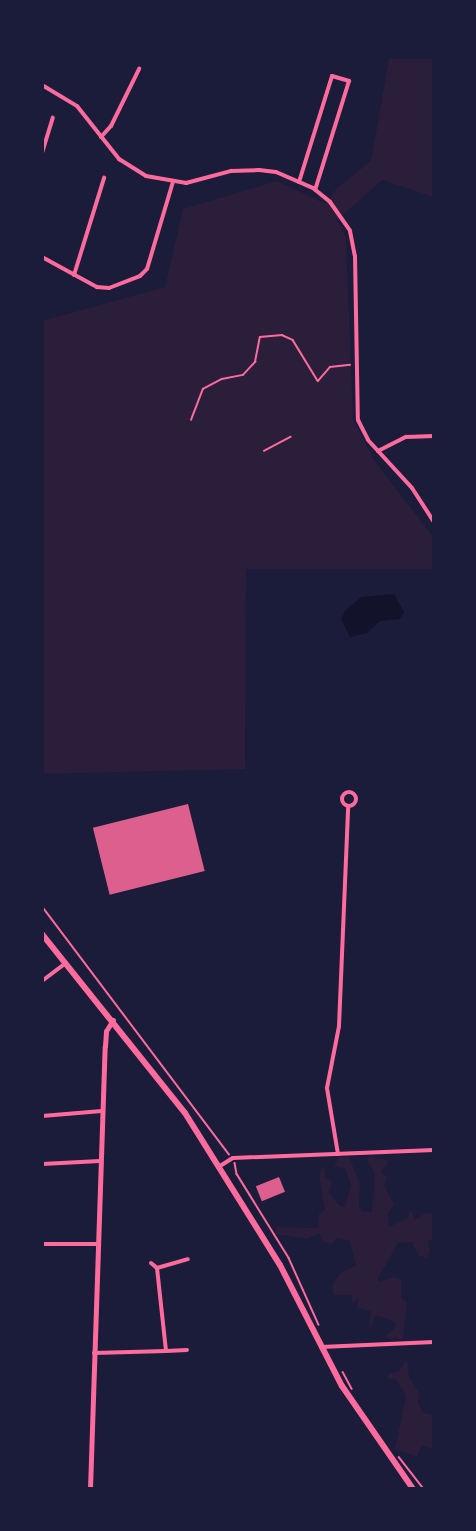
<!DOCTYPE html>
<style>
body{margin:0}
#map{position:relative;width:476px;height:1531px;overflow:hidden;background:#1b1b3a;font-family:Manrope,sans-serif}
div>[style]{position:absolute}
.green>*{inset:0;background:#2a1e3b}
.water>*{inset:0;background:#12122b}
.building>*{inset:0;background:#dd5f8e;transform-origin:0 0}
.path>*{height:1.5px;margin:-0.75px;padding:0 0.75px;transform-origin:0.75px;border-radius:0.75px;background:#ff6b9d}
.minor>*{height:4px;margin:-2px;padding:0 2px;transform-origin:2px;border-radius:2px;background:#ff6b9d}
.minor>.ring{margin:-2px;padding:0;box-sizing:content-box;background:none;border:4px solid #ff6b9d;border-radius:50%}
.tertiary>*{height:5px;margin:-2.5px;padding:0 2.5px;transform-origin:2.5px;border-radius:2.5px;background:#ff6b9d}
.primary>*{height:6px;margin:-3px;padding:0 3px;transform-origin:3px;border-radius:3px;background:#ff6b9d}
span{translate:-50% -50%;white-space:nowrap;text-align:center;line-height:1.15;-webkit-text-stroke:4.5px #1b1b3a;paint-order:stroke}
.frame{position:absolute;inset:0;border:44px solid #1b1b3a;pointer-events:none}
</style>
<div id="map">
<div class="green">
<i style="clip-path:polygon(389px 59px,434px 59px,434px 197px,382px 180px,337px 220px,346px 238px,353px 419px,374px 460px,434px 538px,434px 569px,246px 569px,245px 769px,42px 774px,42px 321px,165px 287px,183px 209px,277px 181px,326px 204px,337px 188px,371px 161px)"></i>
<i style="clip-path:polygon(370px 1156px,389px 1161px,381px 1172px,387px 1177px,384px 1185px,394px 1205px,388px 1213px,389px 1227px,407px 1218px,411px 1210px,415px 1220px,425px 1213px,434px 1214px,434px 1238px,428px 1242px,430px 1252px,426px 1258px,418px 1255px,412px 1242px,398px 1243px,378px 1278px,379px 1282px,394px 1277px,401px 1280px,401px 1298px,407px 1302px,403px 1340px,394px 1337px,393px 1341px,385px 1337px,394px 1329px,395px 1322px,375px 1315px,369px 1333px,371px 1311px,358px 1308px,358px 1297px,352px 1305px,352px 1295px,334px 1295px,332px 1287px,340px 1273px,356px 1266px,350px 1241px,337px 1238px,331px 1244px,323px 1242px,319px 1233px,307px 1239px,276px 1234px,276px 1227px,318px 1228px,319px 1214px,325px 1210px,319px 1175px,324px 1165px,326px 1178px,332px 1182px,329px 1193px,341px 1207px,345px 1206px,351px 1186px,345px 1168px,334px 1167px,339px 1157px,349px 1157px,360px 1183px,359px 1205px,362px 1211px,372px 1212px,375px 1174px,367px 1160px)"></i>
<i style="clip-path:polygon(407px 1360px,409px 1377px,419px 1393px,418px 1402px,423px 1413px,434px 1415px,434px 1450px,422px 1445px,417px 1457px,395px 1449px,406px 1396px,396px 1379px,388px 1379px,389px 1373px,398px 1372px)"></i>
</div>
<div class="water">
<i style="clip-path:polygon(394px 594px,404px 612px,400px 619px,380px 621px,367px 633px,350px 637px,341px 619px,345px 611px,361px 597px)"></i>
</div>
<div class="building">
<i style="left:188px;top:804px;width:69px;height:98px;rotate:76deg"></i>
<i style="left:279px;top:1177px;width:16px;height:25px;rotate:68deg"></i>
</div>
<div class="path">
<i style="left:191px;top:420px;width:33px;rotate:-69deg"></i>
<i style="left:203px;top:389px;width:21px;rotate:-28deg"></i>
<i style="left:222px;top:379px;width:21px;rotate:-11deg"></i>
<i style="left:243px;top:375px;width:18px;rotate:-47deg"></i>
<i style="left:255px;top:362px;width:25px;rotate:-79deg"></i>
<i style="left:260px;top:337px;width:22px;rotate:-5deg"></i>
<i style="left:282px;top:335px;width:12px;rotate:24deg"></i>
<i style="left:293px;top:340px;width:48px;rotate:58.6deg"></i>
<i style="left:318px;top:381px;width:18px;rotate:-49deg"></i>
<i style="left:330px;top:367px;width:20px;rotate:-6deg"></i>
<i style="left:264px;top:451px;width:30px;rotate:-28deg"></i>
<i style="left:42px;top:906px;width:311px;rotate:53deg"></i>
<i style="left:235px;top:1163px;width:11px;rotate:80deg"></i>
<i style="left:237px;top:1174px;width:99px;rotate:58.2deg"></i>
<i style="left:289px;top:1258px;width:73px;rotate:65.9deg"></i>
<i style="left:343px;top:1372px;width:19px;rotate:62deg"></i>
<i style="left:399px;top:1457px;width:41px;rotate:52deg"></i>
</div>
<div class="minor">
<i style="left:42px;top:85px;width:41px;rotate:31deg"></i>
<i style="left:77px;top:106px;width:68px;rotate:51.6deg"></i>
<i style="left:119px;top:159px;width:32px;rotate:32deg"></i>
<i style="left:146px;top:176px;width:41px;rotate:9.9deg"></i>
<i style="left:186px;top:183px;width:47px;rotate:-14.9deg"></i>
<i style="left:231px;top:171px;width:28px;rotate:-2deg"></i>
<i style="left:259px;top:170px;width:17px;rotate:7deg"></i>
<i style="left:276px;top:172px;width:40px;rotate:23.4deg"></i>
<i style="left:313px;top:188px;width:22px;rotate:39deg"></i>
<i style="left:330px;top:202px;width:35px;rotate:55deg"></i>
<i style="left:350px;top:231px;width:25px;rotate:79deg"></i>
<i style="left:355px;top:256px;width:164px;rotate:89deg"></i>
<i style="left:358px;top:420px;width:22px;rotate:63deg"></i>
<i style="left:368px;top:440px;width:65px;rotate:47.5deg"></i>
<i style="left:412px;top:488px;width:40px;rotate:57.1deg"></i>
<i style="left:101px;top:137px;width:15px;rotate:-48deg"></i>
<i style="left:111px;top:126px;width:64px;rotate:-63.8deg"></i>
<i style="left:42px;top:153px;width:37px;rotate:-73deg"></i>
<i style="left:299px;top:182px;width:111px;rotate:-72.7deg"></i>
<i style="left:332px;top:76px;width:18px;rotate:16deg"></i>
<i style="left:349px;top:81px;width:114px;rotate:107.3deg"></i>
<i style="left:42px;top:257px;width:63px;rotate:28.6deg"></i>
<i style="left:97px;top:287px;width:12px;rotate:5deg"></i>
<i style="left:109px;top:288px;width:33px;rotate:-21deg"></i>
<i style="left:140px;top:276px;width:10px;rotate:-45deg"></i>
<i style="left:147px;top:269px;width:91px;rotate:-73.4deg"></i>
<i style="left:74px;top:275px;width:102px;rotate:-72.8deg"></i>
<i style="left:378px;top:451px;width:31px;rotate:-27deg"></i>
<i style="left:406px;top:437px;width:28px;rotate:-2deg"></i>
<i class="ring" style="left:342px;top:792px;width:10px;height:10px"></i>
<i style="left:42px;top:981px;width:30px;rotate:-37deg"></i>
<i style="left:42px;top:1116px;width:60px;rotate:-4.8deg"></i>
<i style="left:338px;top:1154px;width:67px;rotate:-99.5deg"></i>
<i style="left:327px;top:1088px;width:63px;rotate:-79deg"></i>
<i style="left:339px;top:1026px;width:219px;rotate:-87.6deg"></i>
<i style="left:42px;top:1164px;width:58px;rotate:-3deg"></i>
<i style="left:220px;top:1166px;width:15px;rotate:-32deg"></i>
<i style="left:233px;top:1158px;width:201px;rotate:-2.3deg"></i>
<i style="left:42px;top:1244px;width:56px"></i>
<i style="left:151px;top:1263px;width:8px;rotate:40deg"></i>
<i style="left:157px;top:1268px;width:32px;rotate:-16deg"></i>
<i style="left:157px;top:1268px;width:83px;rotate:83.8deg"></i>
<i style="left:166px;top:1351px;width:21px;rotate:-3deg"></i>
<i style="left:321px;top:1347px;width:113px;rotate:-2.5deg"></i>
<i style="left:94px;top:1353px;width:72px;rotate:-1.6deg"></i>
</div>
<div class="tertiary">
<i style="left:90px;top:1489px;width:443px;rotate:-88.1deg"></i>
<i style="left:105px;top:1046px;width:15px;rotate:-86deg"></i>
<i style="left:106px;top:1031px;width:13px;rotate:-58deg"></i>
</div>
<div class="primary">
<i style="left:42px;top:934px;width:229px;rotate:51.4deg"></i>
<i style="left:185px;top:1113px;width:179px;rotate:58deg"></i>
<i style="left:280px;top:1265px;width:136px;rotate:62.9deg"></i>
<i style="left:342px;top:1386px;width:125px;rotate:55.4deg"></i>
</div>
<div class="frame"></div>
</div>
